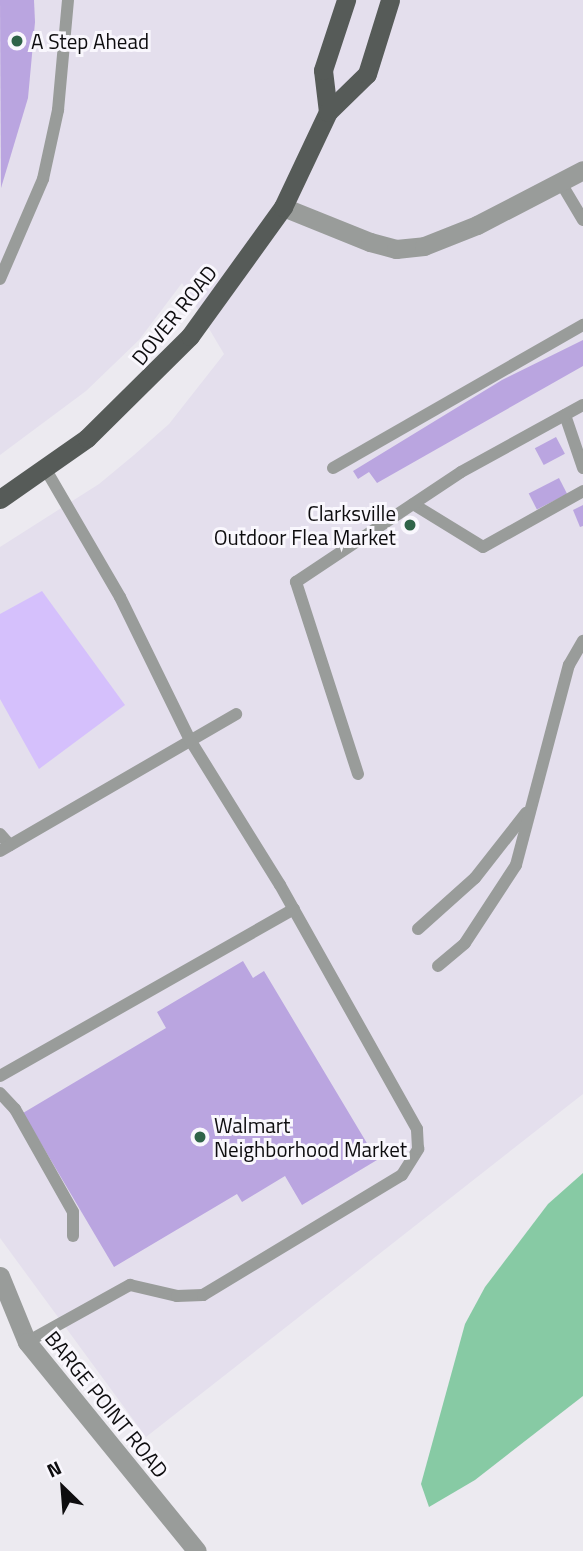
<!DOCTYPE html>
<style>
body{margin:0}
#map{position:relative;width:583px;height:1551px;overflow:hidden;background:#eceaf0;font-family:"Titillium Web",sans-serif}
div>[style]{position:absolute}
.built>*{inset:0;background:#e4dfed}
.forest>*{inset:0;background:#87caa4}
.water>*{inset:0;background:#d5c0fc}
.building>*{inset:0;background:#baa5e0;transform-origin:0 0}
.service>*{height:12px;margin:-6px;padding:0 6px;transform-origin:6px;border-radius:6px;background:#999c9a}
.minor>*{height:19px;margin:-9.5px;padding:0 9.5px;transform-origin:9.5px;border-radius:9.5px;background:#999c9a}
.primary>*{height:19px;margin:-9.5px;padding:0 9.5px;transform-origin:9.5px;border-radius:9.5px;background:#565b58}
.dots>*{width:19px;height:19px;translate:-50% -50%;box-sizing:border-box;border:4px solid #f9f7fd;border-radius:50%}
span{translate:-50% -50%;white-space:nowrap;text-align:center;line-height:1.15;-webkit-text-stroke:6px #f9f7fd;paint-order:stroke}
.poi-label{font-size:21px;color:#0e0d0f}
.left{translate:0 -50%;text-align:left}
.right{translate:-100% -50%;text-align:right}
.street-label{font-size:21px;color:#0e0d0f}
.north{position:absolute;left:28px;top:1453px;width:70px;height:70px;-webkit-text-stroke:5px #f9f7fd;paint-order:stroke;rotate:335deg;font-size:19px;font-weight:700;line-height:28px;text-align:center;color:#0e0d0f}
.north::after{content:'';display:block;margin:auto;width:24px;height:32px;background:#0e0d0f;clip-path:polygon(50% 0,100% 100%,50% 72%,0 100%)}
</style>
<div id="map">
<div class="built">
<i style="clip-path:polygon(0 0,583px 0,583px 1094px,146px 1437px,0 1238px,0 547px,99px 484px,134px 455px,169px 424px,224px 354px,182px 283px,139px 340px,86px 391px,0 455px)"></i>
</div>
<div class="forest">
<i style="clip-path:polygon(583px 1173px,583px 1396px,475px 1480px,429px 1507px,421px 1484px,465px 1324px,485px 1287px,548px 1204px)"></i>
</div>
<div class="water">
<i style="clip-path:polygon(42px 591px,125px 705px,39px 769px,0 699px,0 614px)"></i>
</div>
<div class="building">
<i style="clip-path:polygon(0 0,34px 0,35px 22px,28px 98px,1px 188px)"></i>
<i style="clip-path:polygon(583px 340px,583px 366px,377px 483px,369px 472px,358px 479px,353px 471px,502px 380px)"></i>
<i style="left:556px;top:437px;width:19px;height:24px;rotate:62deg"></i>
<i style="left:559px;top:478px;width:18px;height:34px;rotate:63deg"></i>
<i style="clip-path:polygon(583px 505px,583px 526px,580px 527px,573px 510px)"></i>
<i style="clip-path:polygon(243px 961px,253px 978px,264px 971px,377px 1160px,302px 1205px,285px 1176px,242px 1202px,237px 1194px,114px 1267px,23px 1113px,166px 1028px,157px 1012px)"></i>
</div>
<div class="service">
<i style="left:561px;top:183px;width:43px;rotate:59.3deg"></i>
<i style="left:0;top:279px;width:109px;rotate:-66.7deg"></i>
<i style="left:43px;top:179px;width:71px;rotate:-77.7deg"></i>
<i style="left:58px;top:110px;width:110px;rotate:-84.8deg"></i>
<i style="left:565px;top:415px;width:56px;rotate:71.2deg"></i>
<i style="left:333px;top:468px;width:288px;rotate:-29.8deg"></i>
<i style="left:413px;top:504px;width:82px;rotate:31.6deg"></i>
<i style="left:483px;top:547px;width:115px;rotate:-29.2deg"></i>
<i style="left:358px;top:774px;width:202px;rotate:-107.9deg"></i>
<i style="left:296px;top:582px;width:198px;rotate:-33.7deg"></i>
<i style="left:461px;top:472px;width:139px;rotate:-28.8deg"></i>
<i style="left:0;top:834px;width:15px;rotate:48deg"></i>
<i style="left:0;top:851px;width:273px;rotate:-30.1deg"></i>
<i style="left:418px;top:929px;width:76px;rotate:-41.8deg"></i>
<i style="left:475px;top:878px;width:83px;rotate:-51.9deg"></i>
<i style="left:438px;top:966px;width:35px;rotate:-40deg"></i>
<i style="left:465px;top:943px;width:93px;rotate:-56.8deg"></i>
<i style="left:516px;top:865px;width:207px;rotate:-75.2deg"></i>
<i style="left:569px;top:665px;width:28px;rotate:-60deg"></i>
<i style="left:0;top:1076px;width:338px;rotate:-29.6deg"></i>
<i style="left:0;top:1093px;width:22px;rotate:47deg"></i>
<i style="left:15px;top:1109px;width:118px;rotate:60.6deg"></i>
<i style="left:73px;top:1212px;width:24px;rotate:90deg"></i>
<i style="left:27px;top:1342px;width:118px;rotate:-29deg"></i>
<i style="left:130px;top:1285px;width:48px;rotate:13.2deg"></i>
<i style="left:177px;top:1296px;width:26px;rotate:-2deg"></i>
<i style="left:203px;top:1295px;width:232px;rotate:-31.1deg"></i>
<i style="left:402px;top:1175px;width:31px;rotate:-58deg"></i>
<i style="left:418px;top:1149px;width:20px;rotate:-93deg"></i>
<i style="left:417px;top:1129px;width:280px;rotate:-119.3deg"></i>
<i style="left:280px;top:885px;width:171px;rotate:-121.8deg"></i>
<i style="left:190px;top:740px;width:159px;rotate:-116.1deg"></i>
<i style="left:120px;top:597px;width:147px;rotate:-120.2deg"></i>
</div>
<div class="minor">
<i style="left:283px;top:207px;width:94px;rotate:21.9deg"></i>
<i style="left:370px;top:242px;width:27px;rotate:15deg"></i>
<i style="left:396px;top:249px;width:28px;rotate:-6deg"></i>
<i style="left:424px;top:246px;width:57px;rotate:-21.6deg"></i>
<i style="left:477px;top:225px;width:119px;rotate:-27.4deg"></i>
<i style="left:0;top:1276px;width:71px;rotate:67.8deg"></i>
<i style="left:27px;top:1342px;width:269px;rotate:50.9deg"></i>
</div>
<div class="primary">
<i style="left:328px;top:112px;width:42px;rotate:-96.8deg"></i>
<i style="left:323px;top:70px;width:74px;rotate:-71.8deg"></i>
<i style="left:0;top:499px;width:106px;rotate:-35deg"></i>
<i style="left:87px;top:438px;width:145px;rotate:-44.7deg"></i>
<i style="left:190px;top:336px;width:159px;rotate:-54.2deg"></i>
<i style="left:283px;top:207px;width:105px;rotate:-64.7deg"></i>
<i style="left:328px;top:112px;width:54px;rotate:-44.3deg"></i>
<i style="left:367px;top:74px;width:77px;rotate:-72.7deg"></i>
</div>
<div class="dots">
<i style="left:17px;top:41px;background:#2f6348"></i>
<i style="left:410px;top:525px;background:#2f6348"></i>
<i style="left:200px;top:1137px;background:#2f6348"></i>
</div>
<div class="poi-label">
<span class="left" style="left:31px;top:41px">A Step Ahead</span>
<span class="right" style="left:396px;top:525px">Clarksville<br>Outdoor Flea Market</span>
<span class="left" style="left:214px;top:1137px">Walmart<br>Neighborhood Market</span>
</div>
<div class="street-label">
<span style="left:174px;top:315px;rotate:-51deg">DOVER ROAD</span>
<span style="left:107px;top:1404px;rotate:51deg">BARGE POINT ROAD</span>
</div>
<div class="north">N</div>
</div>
